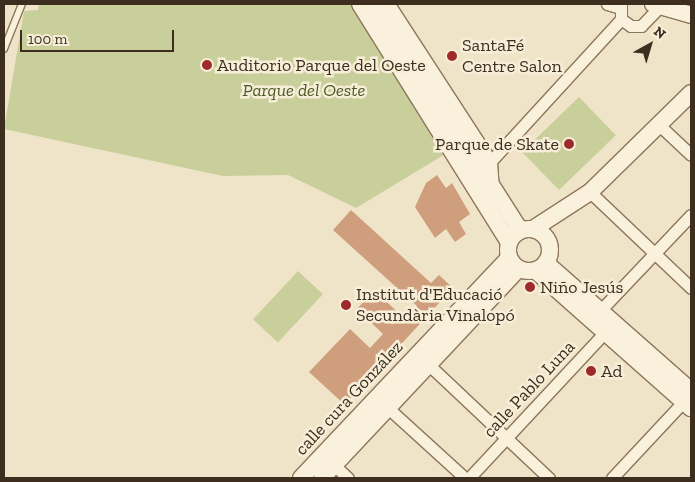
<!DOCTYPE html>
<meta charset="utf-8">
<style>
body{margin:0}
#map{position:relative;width:695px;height:482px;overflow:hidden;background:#f0e4c8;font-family:"Zilla Slab",serif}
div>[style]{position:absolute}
.green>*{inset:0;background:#c9cf9b;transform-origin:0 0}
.building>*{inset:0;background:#cf9f7d}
.roads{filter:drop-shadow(1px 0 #8d765c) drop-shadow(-1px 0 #8d765c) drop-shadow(0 1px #8d765c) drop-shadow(0 -1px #8d765c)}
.lane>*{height:5.5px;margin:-2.75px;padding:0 2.75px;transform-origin:2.75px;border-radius:2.75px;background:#faf1dc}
.street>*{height:11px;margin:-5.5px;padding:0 5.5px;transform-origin:5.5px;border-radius:5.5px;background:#faf1dc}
.secondary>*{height:16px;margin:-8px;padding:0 8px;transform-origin:8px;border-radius:8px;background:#faf1dc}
.secondary>.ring{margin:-8px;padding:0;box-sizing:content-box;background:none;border:16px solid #faf1dc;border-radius:50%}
.dots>*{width:14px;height:14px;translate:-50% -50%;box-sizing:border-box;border:2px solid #f7eed8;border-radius:50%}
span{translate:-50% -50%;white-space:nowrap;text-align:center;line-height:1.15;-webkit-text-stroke:5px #f7eed8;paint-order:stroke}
.poi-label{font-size:18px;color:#3d2e20}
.left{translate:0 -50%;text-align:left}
.right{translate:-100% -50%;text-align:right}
.park-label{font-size:18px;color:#4d5a26;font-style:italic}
.street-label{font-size:18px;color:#3d2e20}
.frame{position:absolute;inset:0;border:5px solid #3d2e20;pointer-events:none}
.north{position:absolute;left:625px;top:20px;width:50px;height:50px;-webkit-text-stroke:4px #f7eed8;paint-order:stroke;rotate:39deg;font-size:14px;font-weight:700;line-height:20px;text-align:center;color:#3d2e20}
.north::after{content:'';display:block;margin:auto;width:18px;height:22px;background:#3d2e20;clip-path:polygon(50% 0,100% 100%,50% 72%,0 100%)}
.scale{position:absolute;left:20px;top:30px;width:154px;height:22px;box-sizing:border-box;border:2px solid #3d2e20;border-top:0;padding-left:6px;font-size:15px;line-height:18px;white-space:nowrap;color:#3d2e20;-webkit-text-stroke:4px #f7eed8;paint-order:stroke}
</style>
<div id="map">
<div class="green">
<i style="clip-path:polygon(39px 4px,350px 4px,447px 153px,356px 208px,288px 175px,223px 176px,4px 129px,24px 11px,38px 10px)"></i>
<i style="left:579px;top:97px;width:53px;height:79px;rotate:46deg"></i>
<i style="left:298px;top:271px;width:34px;height:66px;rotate:43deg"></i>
</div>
<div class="building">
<i style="clip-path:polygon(437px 175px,446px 188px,452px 183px,470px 214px,459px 222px,466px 234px,455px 242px,446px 229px,435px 238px,415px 207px,426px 183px)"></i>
<i style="clip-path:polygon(351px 210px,431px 283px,439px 275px,453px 288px,345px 405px,309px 372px,350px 329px,370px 348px,383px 334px,357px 309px,374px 290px,405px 319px,417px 306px,333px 230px)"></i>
</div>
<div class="roads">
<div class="lane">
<i style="left:4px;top:49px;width:48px;rotate:-68.2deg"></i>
</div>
<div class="street">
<i style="left:389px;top:4px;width:187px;rotate:57deg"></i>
<i style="left:491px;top:161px;width:29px;rotate:86deg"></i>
<i style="left:607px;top:4px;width:14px;rotate:17deg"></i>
<i style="left:621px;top:4px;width:15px;rotate:90deg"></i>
<i style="left:621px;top:19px;width:12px;rotate:35deg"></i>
<i style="left:631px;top:26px;width:10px"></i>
<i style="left:641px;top:26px;width:30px;rotate:-46deg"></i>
<i style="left:658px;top:124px;width:45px;rotate:43.2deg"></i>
<i style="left:491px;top:161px;width:193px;rotate:-47.5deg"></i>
<i style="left:590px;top:192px;width:139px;rotate:43.5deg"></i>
<i style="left:596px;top:315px;width:138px;rotate:-46.5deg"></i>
<i style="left:429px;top:365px;width:165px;rotate:43.3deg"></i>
<i style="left:388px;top:408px;width:104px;rotate:42.3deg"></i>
<i style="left:334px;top:465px;width:19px;rotate:43deg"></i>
<i style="left:469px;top:478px;width:205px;rotate:-47deg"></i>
<i style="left:612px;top:478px;width:105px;rotate:-46.9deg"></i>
</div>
<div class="secondary">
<i style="left:360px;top:4px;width:281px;rotate:58deg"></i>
<i style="left:376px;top:4px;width:268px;rotate:57.5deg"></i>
<i style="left:653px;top:4px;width:40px;rotate:16deg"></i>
<i class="ring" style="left:508px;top:229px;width:26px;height:26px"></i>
<i style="left:533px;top:229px;width:68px;rotate:-33deg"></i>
<i style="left:590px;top:192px;width:141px;rotate:-44.4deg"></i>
<i style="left:546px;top:263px;width:193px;rotate:41.4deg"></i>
<i style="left:536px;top:271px;width:207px;rotate:41.5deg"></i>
<i style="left:301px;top:478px;width:303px;rotate:-46.6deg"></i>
<i style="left:322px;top:478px;width:287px;rotate:-46.8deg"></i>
</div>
</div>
<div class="dots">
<i style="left:452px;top:56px;background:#9e2a2b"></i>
<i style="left:207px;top:65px;background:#9e2a2b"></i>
<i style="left:569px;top:144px;background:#9e2a2b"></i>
<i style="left:530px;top:287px;background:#9e2a2b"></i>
<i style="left:346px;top:305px;background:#9e2a2b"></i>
<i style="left:591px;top:371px;background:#9e2a2b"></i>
</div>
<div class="poi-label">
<span class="left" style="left:462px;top:56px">SantaFé<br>Centre Salon</span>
<span class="left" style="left:217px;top:65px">Auditorio Parque del Oeste</span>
<span class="right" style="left:559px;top:144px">Parque de Skate</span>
<span class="left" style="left:540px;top:287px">Niño Jesús</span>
<span class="left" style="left:356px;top:305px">Institut d'Educació<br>Secundària Vinalopó</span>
<span class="left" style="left:601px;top:371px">Ad</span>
</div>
<div class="park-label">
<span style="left:304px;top:90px">Parque del Oeste</span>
</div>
<div class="street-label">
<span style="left:529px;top:389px;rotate:-47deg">calle Pablo Luna</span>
<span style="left:349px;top:398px;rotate:-47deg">calle cura González</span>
</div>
<div class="frame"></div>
<div class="north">N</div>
<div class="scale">100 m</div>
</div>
